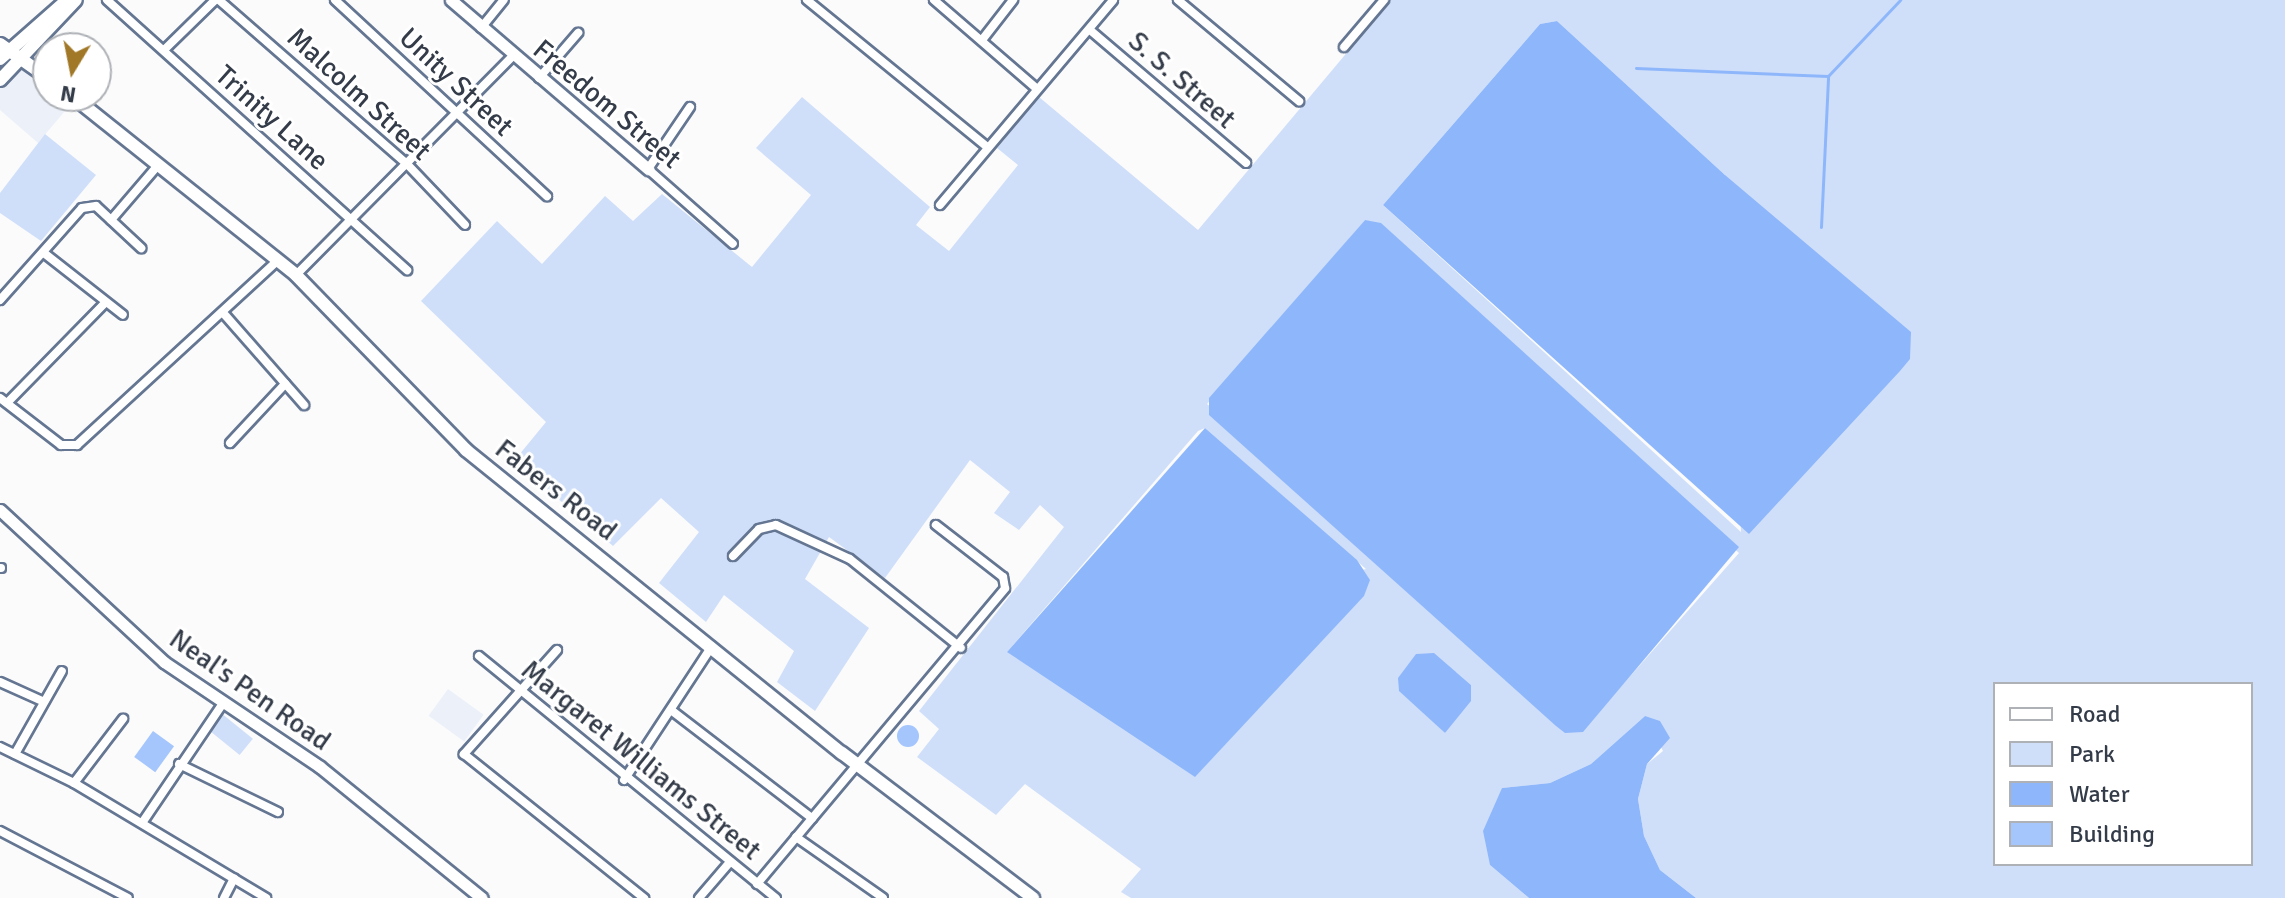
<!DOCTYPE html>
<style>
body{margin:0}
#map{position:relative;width:2285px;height:898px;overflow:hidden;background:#fbfbfb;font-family:Signika,sans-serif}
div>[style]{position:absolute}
.built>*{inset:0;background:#ecf1f9;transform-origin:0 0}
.green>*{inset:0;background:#d0dff9;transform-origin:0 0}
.water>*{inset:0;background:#8eb7fb}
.stream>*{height:3px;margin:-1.5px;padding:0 1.5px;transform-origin:1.5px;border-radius:1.5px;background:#8eb7fb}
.building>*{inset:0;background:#a4c6fd;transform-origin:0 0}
.round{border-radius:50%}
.roads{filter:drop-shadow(2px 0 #647692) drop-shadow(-2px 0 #647692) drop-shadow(0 2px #647692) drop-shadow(0 -2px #647692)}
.minor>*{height:8px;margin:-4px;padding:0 4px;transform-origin:4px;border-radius:4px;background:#fff}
.tertiary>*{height:11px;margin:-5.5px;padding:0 5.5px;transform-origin:5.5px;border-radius:5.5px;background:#fff}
.secondary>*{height:12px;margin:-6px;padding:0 6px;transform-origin:6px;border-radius:6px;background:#fff}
span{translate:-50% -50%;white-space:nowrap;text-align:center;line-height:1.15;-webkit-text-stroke:6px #fff;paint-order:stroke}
.street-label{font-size:28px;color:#343c49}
.legend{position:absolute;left:1993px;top:682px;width:260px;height:184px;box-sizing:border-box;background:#fff;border:2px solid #aeb1b6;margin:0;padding:10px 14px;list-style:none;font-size:24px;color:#343c49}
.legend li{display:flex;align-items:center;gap:16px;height:40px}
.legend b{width:40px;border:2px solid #aeb1b6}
.north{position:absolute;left:32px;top:32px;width:80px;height:80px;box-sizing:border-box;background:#fff;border:2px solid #aeb1b6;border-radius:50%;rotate:190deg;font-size:22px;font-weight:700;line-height:32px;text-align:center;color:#343c49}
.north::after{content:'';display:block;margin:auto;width:28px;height:36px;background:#a17827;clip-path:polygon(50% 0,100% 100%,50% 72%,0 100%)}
</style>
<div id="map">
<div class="built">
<i style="clip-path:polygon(20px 66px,48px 88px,48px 96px,70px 105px,38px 143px,0 110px,0 85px)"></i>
<i style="left:448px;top:689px;width:44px;height:33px;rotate:36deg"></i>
</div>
<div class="green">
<i style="clip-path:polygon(evenodd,1391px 0,2285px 0,2285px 898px,1696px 898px,1660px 870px,1644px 836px,1638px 799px,1647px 764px,1663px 751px,1645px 716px,1591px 764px,1550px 783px,1502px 788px,1490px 865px,1529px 898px,1131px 898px,1121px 892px,1141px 869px,1025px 784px,996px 815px,917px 757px,939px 729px,919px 711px,1064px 527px,1040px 505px,1019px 530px,994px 513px,1010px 492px,970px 460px,885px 578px,829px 537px,805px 579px,869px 628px,815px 711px,777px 682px,794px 651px,724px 595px,706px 622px,659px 583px,699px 532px,661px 498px,613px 546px,514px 461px,546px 422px,421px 301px,497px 221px,542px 264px,605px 196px,633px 221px,662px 194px,752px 267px,811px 195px,756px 148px,802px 97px,930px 207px,916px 225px,949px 251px,1018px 165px,997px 148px,1039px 97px,1198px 230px,1391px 0,1557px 21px,1725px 175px,1741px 532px,1383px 205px,1540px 24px,1557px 21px,1391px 0,1365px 220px,1739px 553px,1587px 725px,1207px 404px,1365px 220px,1391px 0,1205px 428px,1366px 569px,1007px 652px,1198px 431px,1205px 428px,1391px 0,1456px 672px,1471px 685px,1445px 733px,1412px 697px,1456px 672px,1391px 0,1995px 684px,2251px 684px,2251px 864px,1995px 864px,1995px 684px)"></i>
<i style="clip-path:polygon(45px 134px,96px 175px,41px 241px,0 213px,0 193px)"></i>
<i style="left:221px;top:713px;width:41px;height:21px;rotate:39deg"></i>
</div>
<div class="water">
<i style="clip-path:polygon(1557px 21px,1725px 175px,1911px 332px,1910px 359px,1900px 371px,1749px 534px,1383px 205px,1540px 24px)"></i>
<i style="clip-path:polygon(1365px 220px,1381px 223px,1739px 547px,1583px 732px,1565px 733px,1556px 726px,1209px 415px,1209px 398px)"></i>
<i style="clip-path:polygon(1205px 428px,1357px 560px,1370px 580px,1364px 596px,1195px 777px,1007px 652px)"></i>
<i style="clip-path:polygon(1434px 653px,1471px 685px,1471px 701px,1445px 733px,1399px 691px,1398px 678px,1416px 654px)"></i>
<i style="clip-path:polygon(1645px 716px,1660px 721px,1670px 738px,1647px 764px,1638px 799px,1644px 836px,1660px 870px,1696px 898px,1529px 898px,1490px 865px,1483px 831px,1502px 788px,1550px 783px,1591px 764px)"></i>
</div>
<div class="stream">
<i style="left:1636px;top:68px;width:192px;rotate:2.4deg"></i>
<i style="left:1821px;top:227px;width:151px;rotate:-87.3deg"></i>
<i style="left:1828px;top:76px;width:105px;rotate:-46.5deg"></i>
</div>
<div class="building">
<i class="round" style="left:897px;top:725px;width:22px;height:22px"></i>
<i style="left:153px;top:731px;width:26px;height:32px;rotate:36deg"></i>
</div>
<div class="roads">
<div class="minor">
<i style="left:107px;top:0;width:404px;rotate:42deg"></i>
<i style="left:219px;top:0;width:249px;rotate:41.1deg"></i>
<i style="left:407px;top:164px;width:84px;rotate:46.4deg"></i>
<i style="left:335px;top:0;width:289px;rotate:42.8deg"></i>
<i style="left:807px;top:0;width:232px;rotate:39.2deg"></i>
<i style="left:934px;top:0;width:136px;rotate:40.8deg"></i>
<i style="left:1178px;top:0;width:158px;rotate:39.9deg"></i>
<i style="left:481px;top:28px;width:36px;rotate:-51deg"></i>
<i style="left:1090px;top:30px;width:205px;rotate:40.4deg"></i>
<i style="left:982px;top:40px;width:51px;rotate:-52.2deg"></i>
<i style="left:1344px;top:47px;width:62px;rotate:-49.6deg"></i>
<i style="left:164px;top:50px;width:71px;rotate:-44.4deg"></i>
<i style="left:539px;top:78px;width:60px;rotate:-49.1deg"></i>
<i style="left:690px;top:107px;width:75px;rotate:124.1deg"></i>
<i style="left:648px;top:169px;width:113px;rotate:41.4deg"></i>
<i style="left:940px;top:205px;width:268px;rotate:-49.8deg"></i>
<i style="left:111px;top:220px;width:74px;rotate:-49.4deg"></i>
<i style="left:44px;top:253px;width:100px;rotate:38.1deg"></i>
<i style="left:296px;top:275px;width:308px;rotate:-45.3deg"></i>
<i style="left:0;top:300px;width:123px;rotate:-48.3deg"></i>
<i style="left:82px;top:208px;width:14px;rotate:-8deg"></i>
<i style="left:96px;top:206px;width:62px;rotate:43deg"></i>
<i style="left:225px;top:315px;width:120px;rotate:48.7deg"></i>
<i style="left:0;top:398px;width:77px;rotate:37.6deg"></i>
<i style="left:61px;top:445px;width:16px"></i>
<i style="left:77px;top:445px;width:273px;rotate:-42.6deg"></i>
<i style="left:7px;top:403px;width:141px;rotate:-45.6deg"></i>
<i style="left:230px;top:443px;width:81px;rotate:-47deg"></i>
<i style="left:733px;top:556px;width:37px;rotate:-46deg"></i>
<i style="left:759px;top:529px;width:17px;rotate:-13deg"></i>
<i style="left:776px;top:525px;width:81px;rotate:24.7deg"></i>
<i style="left:850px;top:559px;width:142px;rotate:38.7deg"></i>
<i style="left:0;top:568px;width:1px"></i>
<i style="left:557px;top:650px;width:140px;rotate:131.8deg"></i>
<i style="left:464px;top:754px;width:231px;rotate:38.7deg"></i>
<i style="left:479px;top:656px;width:383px;rotate:39.2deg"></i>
<i style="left:0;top:682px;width:46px;rotate:24.3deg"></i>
<i style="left:671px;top:710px;width:178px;rotate:37.5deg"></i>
<i style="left:0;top:747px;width:82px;rotate:25.9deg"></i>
<i style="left:74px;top:783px;width:224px;rotate:30.9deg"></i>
<i style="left:15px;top:754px;width:95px;rotate:-60.5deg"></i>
<i style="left:179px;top:764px;width:110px;rotate:25.9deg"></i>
<i style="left:624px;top:780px;width:160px;rotate:-56.7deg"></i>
<i style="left:74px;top:783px;width:81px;rotate:-52.6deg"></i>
<i style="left:142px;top:823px;width:146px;rotate:-55.9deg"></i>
<i style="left:0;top:831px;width:144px;rotate:27.6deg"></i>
<i style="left:796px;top:837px;width:106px;rotate:35deg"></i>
<i style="left:757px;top:884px;width:386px;rotate:-50deg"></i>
<i style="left:1005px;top:588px;width:11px;rotate:-100deg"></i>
<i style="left:1003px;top:577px;width:85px;rotate:-142.2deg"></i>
<i style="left:224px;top:898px;width:22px;rotate:-63deg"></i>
<i style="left:699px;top:898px;width:48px;rotate:-49.3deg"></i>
</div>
<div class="tertiary">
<i style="left:451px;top:0;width:260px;rotate:40.6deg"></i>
<i style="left:0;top:510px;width:224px;rotate:42.8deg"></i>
<i style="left:164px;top:662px;width:188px;rotate:33.9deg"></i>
<i style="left:320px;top:767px;width:208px;rotate:39deg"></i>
</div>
<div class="secondary">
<i style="left:0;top:44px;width:59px;rotate:35.3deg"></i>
<i style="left:0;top:59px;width:89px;rotate:-41.4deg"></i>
<i style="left:0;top:80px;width:110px;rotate:-46.5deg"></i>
<i style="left:72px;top:96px;width:287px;rotate:38.6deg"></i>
<i style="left:296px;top:275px;width:244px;rotate:45.8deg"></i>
<i style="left:466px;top:450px;width:483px;rotate:38.9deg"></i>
<i style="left:842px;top:753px;width:240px;rotate:37.2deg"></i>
</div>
</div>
<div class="street-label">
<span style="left:1182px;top:80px;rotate:41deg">S. S. Street</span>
<span style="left:456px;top:82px;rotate:43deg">Unity Street</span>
<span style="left:359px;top:94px;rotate:42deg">Malcolm Street</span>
<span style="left:607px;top:104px;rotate:40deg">Freedom Street</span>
<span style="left:272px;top:118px;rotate:42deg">Trinity Lane</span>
<span style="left:556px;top:490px;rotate:38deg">Fabers Road</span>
<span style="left:250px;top:690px;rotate:35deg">Neal's Pen Road</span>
<span style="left:641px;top:760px;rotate:39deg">Margaret Williams Street</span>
</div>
<ul class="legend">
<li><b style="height:10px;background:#fff"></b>Road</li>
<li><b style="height:22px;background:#d0dff9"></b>Park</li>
<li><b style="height:22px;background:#8eb7fb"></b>Water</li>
<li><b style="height:22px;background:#a4c6fd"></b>Building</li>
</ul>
<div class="north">N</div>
</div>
